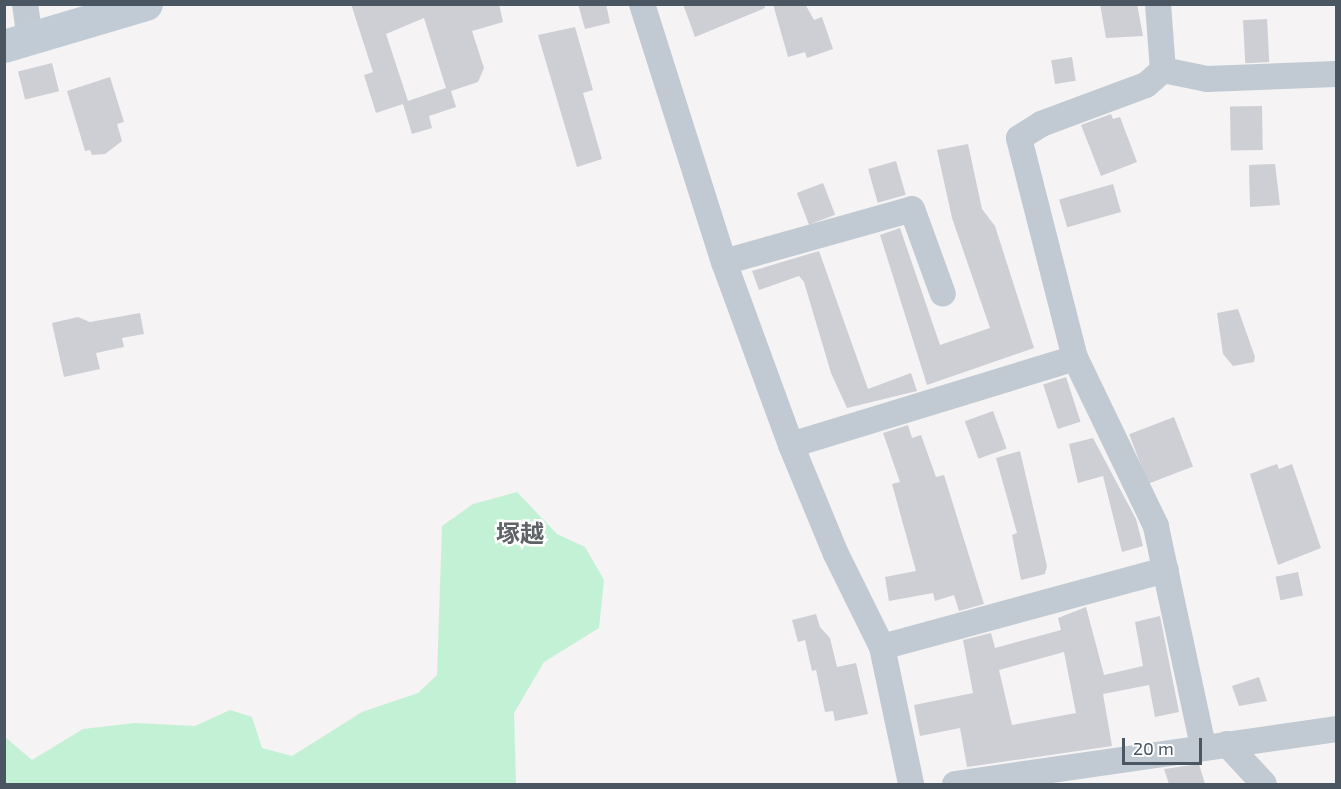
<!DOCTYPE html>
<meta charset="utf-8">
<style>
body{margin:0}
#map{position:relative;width:1341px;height:789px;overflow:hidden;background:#f5f3f3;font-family:"Exo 2","Noto Sans JP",sans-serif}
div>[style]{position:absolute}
.green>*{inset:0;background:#c3f1d5}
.building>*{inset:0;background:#cdcfd5;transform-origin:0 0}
.minor>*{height:26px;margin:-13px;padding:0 13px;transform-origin:13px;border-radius:13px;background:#c1cad2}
.secondary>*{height:33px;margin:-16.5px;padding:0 16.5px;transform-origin:16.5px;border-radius:16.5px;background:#c1cbd6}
span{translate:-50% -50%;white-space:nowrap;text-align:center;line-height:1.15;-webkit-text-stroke:5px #fff;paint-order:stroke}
.quarter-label{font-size:24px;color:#5f6368;font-weight:700}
.frame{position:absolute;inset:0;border:6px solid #4a5661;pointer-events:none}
.scale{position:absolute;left:1122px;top:738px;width:80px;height:27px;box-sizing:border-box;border:3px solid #4a5661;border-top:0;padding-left:8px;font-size:18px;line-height:21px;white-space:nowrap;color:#4a5661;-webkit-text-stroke:4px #fff;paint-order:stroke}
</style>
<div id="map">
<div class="green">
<i style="clip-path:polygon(517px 492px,557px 534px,585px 547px,604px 580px,599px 628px,544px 662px,514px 713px,516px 784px,5px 784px,5px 737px,32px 760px,83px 729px,135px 723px,195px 726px,230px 710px,252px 717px,262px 748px,292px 756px,362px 712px,418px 693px,437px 675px,442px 526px,473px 504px)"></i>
</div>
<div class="building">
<i style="clip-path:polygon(evenodd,351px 4px,499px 4px,503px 22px,472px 31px,484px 68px,478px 82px,451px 91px,456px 107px,429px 116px,432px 128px,412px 134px,403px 104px,376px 113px,364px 75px,373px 72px,351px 4px,424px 18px,446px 88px,408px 101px,386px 34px,424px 18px)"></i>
<i style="clip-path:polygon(578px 4px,606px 4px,610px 23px,585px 29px)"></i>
<i style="clip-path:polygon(683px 4px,764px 4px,765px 8px,695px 37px)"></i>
<i style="clip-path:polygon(773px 4px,805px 4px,814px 20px,822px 17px,833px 49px,807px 58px,805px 52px,788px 57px)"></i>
<i style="clip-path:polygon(1100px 4px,1137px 4px,1143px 36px,1106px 38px)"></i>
<i style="left:1267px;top:19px;width:43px;height:24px;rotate:87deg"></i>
<i style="clip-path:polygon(575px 27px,593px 90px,583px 93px,602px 159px,577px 167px,538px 35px)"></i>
<i style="left:1072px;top:57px;width:24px;height:21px;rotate:81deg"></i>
<i style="left:52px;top:63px;width:29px;height:35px;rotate:76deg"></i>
<i style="clip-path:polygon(110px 77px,124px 122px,117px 124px,122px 141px,105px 154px,92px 155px,90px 150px,85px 151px,67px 91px)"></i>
<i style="left:1262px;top:106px;width:44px;height:32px;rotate:89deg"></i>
<i style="clip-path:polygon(1111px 114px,1113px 119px,1120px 117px,1137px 162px,1101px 176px,1081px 125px)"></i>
<i style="clip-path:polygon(968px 144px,982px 209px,995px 226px,1034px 348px,927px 385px,880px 235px,900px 228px,940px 345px,990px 328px,952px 218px,937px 150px)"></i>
<i style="left:896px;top:161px;width:35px;height:29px;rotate:74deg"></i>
<i style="clip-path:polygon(1275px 164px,1280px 205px,1250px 207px,1249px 165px)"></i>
<i style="left:823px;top:183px;width:34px;height:28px;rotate:69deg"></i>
<i style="left:1113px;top:184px;width:29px;height:56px;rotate:74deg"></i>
<i style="clip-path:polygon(819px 251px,868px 389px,911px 373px,917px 391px,847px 408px,831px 373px,804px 282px,799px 276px,759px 290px,752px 271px)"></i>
<i style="clip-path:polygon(1238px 309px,1255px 357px,1254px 362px,1233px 366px,1223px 354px,1217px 313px)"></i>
<i style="clip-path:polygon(140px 313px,144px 334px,122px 338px,124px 347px,96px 353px,100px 369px,64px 377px,52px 323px,78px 317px,90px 322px)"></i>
<i style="left:1066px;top:377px;width:47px;height:24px;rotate:72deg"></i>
<i style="left:993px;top:411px;width:40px;height:30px;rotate:70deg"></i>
<i style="left:1174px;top:417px;width:53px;height:48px;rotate:69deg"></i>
<i style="clip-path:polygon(908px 425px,912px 438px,921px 435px,936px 477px,944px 475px,984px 604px,959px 611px,954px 595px,935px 601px,933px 593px,889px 601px,885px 577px,916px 571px,892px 484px,900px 482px,883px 433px)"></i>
<i style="clip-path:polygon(1093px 438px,1136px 519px,1143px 546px,1122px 552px,1103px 476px,1078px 483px,1069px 444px)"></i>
<i style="clip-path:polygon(1020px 451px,1047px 566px,1045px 574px,1021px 580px,1012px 535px,1017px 533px,996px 458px)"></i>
<i style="clip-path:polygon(1277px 464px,1279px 469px,1292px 464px,1321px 548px,1278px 565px,1250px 474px)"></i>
<i style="left:1298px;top:572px;width:24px;height:23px;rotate:78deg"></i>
<i style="clip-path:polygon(evenodd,1086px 607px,1104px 675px,1143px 666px,1135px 622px,1160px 616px,1179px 712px,1155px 717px,1149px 685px,1103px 694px,1112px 746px,967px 767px,960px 728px,920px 736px,914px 705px,973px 693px,963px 640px,991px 633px,995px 648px,1061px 630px,1058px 618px,1086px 607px,1064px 652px,1076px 713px,1012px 725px,999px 670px,1064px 652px)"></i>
<i style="clip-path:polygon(816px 614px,820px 627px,830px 638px,837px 667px,856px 663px,868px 714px,835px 721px,833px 711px,825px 712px,816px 670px,812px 671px,805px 640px,798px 642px,792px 620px)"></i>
<i style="clip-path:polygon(1259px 677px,1267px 701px,1239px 706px,1232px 686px)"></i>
<i style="clip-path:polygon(1199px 764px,1205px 784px,1169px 784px,1164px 769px)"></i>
</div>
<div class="minor">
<i style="left:25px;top:4px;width:35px;rotate:82deg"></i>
<i style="left:642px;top:4px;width:271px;rotate:72.4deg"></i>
<i style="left:724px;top:262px;width:195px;rotate:69.9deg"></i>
<i style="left:791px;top:445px;width:118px;rotate:67.6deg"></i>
<i style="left:836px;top:554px;width:104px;rotate:63.7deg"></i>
<i style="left:882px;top:647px;width:140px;rotate:78deg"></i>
<i style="left:1158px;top:4px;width:66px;rotate:85.7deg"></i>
<i style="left:724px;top:262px;width:195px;rotate:-15.7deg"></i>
<i style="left:912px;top:209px;width:90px;rotate:70deg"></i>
<i style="left:791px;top:445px;width:297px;rotate:-17deg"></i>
<i style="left:882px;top:647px;width:294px;rotate:-15.2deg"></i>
<i style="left:1227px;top:744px;width:54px;rotate:47.2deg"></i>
<i style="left:1203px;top:746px;width:225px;rotate:-102.1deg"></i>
<i style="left:1156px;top:526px;width:187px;rotate:-115.7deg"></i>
<i style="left:1075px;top:358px;width:227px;rotate:-104.3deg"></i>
<i style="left:1019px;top:138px;width:26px;rotate:-32deg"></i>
<i style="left:1041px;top:124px;width:112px;rotate:-20.4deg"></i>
<i style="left:1146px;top:85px;width:23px;rotate:-41deg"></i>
<i style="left:1163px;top:70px;width:45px;rotate:11.6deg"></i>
<i style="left:1207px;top:79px;width:129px;rotate:-2.2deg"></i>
<i style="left:955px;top:784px;width:385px;rotate:-8.2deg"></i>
</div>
<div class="secondary">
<i style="left:4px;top:46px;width:148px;rotate:-16.5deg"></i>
</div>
<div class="quarter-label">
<span style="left:520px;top:533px">塚越</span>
</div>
<div class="frame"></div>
<div class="scale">20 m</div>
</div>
